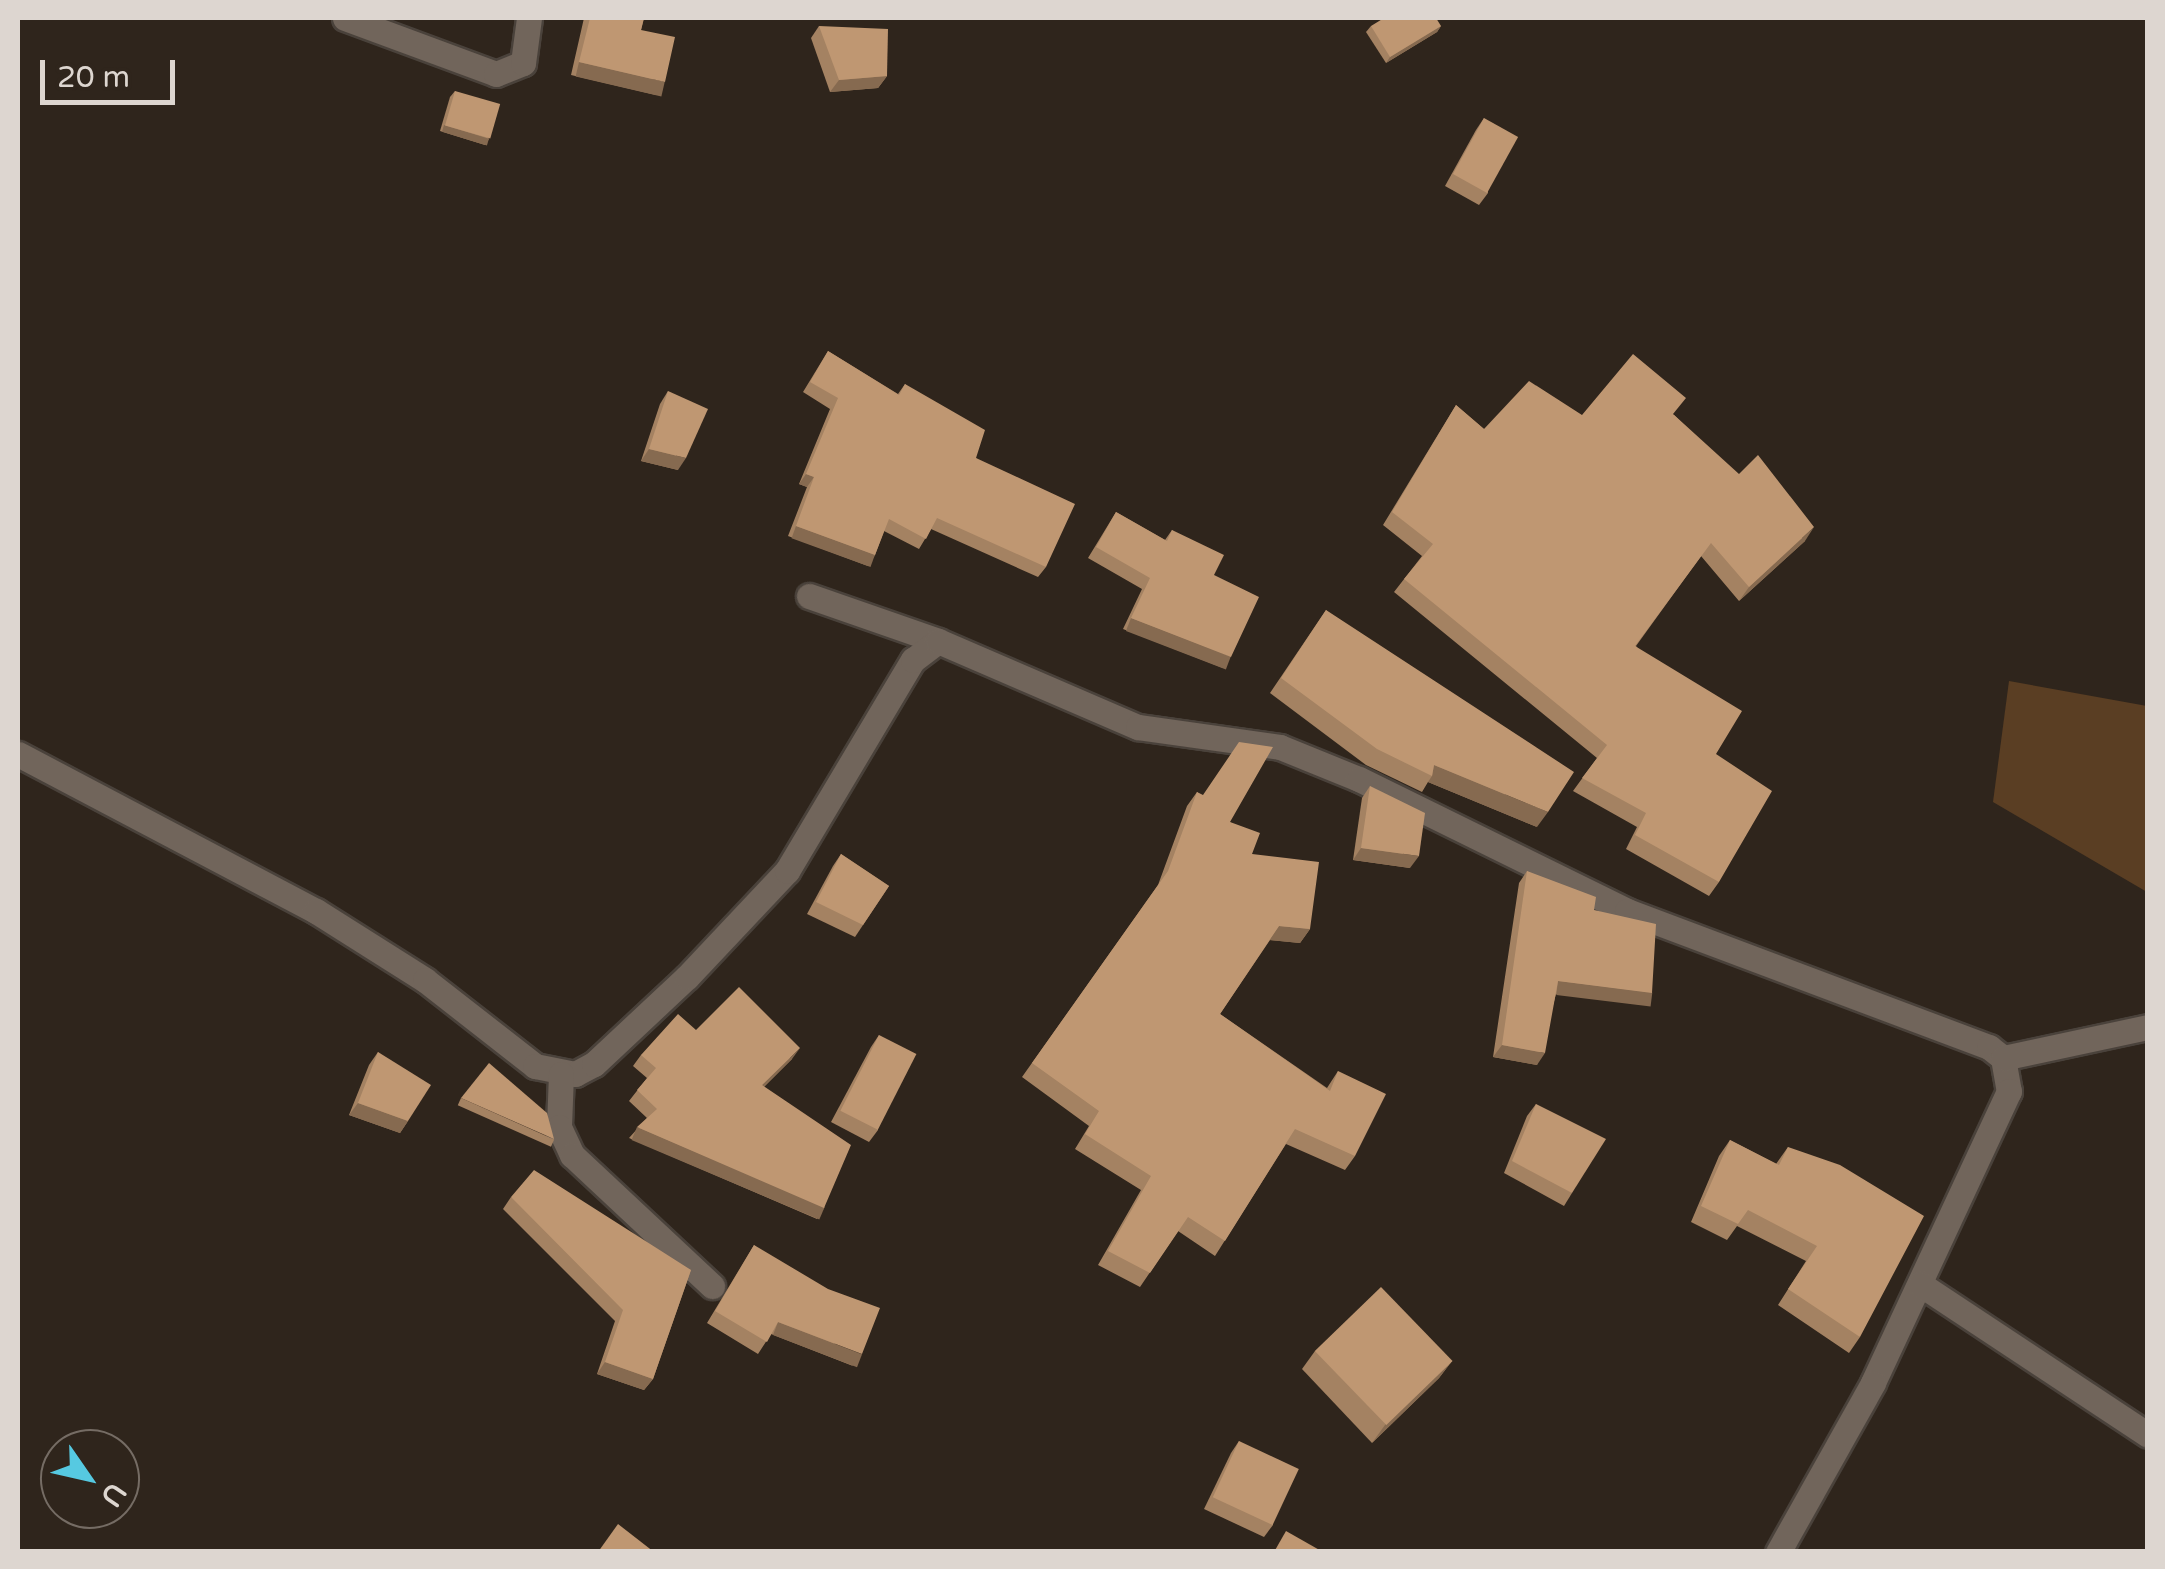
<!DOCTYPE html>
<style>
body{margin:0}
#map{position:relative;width:2165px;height:1569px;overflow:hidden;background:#2f251c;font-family:"Varela Round",sans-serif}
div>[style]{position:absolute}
.green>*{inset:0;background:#5a3e23}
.roads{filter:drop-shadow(2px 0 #4a423b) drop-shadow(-2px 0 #4a423b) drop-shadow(0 2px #4a423b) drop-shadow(0 -2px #4a423b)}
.minor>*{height:25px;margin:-12.5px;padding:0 12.5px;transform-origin:12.5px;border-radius:12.5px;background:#71655b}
.wall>*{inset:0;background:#a48262;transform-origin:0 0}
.shaded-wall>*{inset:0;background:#866a50;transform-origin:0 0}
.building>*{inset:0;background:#bf9772;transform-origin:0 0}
span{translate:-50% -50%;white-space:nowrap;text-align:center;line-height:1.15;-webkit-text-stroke:10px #2f251c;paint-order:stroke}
.frame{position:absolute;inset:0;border:20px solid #ddd6d0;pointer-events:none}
.north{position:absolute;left:40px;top:1429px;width:100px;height:100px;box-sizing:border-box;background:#2f251c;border:2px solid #756c64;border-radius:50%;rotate:124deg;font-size:28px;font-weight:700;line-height:40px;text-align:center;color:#ddd6d0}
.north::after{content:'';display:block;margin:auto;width:35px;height:45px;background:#56c9e1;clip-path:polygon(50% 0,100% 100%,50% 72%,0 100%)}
.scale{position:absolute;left:40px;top:60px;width:135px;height:45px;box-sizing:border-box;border:5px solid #ddd6d0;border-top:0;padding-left:12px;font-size:30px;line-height:35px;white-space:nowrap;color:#ddd6d0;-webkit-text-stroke:8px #2f251c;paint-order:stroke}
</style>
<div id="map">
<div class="green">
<i style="clip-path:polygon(2009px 681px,2147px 706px,2147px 892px,1993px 802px)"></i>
</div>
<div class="roads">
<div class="minor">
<i style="left:345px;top:18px;width:161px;rotate:20.3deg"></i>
<i style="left:496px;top:74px;width:29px;rotate:-22deg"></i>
<i style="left:523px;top:63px;width:45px;rotate:-82.4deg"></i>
<i style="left:809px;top:596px;width:137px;rotate:19.2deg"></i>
<i style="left:18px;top:754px;width:337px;rotate:27.8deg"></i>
<i style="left:316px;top:911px;width:129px;rotate:32.3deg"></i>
<i style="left:425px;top:980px;width:140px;rotate:38deg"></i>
<i style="left:535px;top:1066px;width:41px;rotate:11.3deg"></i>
<i style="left:575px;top:1074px;width:21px;rotate:-28deg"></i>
<i style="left:594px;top:1064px;width:127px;rotate:-43.1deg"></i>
<i style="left:687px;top:977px;width:146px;rotate:-46.7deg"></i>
<i style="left:787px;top:871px;width:246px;rotate:-59.2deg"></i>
<i style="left:913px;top:660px;width:31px;rotate:-37deg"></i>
<i style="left:938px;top:641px;width:218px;rotate:23.3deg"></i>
<i style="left:1138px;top:727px;width:143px;rotate:8deg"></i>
<i style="left:1280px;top:747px;width:85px;rotate:22.1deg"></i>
<i style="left:1359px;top:779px;width:299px;rotate:26.2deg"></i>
<i style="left:1627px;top:911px;width:387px;rotate:20.6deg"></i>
<i style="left:1989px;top:1047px;width:18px;rotate:38deg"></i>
<i style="left:2003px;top:1058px;width:34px;rotate:80deg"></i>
<i style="left:2009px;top:1091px;width:322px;rotate:115deg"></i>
<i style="left:1873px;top:1383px;width:194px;rotate:119.3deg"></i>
<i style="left:2003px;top:1058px;width:148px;rotate:-12.1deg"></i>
<i style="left:561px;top:1074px;width:53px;rotate:92.2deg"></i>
<i style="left:559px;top:1127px;width:31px;rotate:65deg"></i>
<i style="left:572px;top:1155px;width:192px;rotate:43.1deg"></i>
<i style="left:1920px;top:1284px;width:273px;rotate:33.5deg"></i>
</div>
</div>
<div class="wall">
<i style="clip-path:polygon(584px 18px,644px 18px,641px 30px,656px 95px,571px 75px)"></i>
<i style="clip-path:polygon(819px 26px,887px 76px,878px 88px,830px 92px,811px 38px)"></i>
<i style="clip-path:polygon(1371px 26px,1441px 26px,1437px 32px,1386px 63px,1366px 32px)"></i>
<i style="clip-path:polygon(455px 91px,489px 139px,485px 145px,440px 131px,450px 97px)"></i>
<i style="clip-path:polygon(1484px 118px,1488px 193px,1479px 205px,1445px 186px,1476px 130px)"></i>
<i style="clip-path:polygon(828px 351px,898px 394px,905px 384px,976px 458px,1046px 567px,1038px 577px,931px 529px,919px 549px,884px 531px,875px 555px,868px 566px,788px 536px,807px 487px,799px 484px,830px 409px,803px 392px)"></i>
<i style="clip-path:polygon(668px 391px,678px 470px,641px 461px,660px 404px)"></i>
<i style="clip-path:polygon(1456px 405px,1484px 429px,1582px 415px,1674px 415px,1805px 541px,1739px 601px,1701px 556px,1636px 646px,1716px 754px,1719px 882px,1709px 896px,1626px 849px,1637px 827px,1573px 791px,1597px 758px,1394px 592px,1422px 556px,1383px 525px)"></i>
<i style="clip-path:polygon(1116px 512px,1165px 540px,1172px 530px,1214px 575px,1223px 668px,1123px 629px,1142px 589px,1088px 558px)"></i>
<i style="clip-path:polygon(1326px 610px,1537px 827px,1428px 782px,1422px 792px,1366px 765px,1270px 693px)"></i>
<i style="clip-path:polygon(1370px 786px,1410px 868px,1353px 860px,1362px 798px)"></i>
<i style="clip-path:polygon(1197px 792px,1230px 822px,1252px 854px,1310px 929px,1300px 943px,1270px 940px,1220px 1014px,1327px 1088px,1338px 1071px,1355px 1156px,1345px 1170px,1286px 1144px,1215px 1256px,1178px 1231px,1140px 1287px,1098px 1265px,1141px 1190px,1075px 1149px,1089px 1126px,1022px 1077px,1158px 885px,1187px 806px)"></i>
<i style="clip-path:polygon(841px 854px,889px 886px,855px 937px,807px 914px,833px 866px)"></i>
<i style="clip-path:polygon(1527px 871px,1594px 910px,1652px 993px,1644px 1005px,1556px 994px,1537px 1065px,1493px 1057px,1519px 883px)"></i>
<i style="clip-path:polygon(696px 1030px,792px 1059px,764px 1087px,824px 1208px,817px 1219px,629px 1138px,647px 1118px,629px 1101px,647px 1078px,633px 1066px,641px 1055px)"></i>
<i style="clip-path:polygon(879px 1035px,878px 1130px,869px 1142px,831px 1122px,871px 1047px)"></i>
<i style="clip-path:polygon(378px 1052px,408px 1121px,400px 1133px,349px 1115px,369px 1065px)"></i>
<i style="left:461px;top:1098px;width:102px;height:8px;rotate:24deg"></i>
<i style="clip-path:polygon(1536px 1104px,1572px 1193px,1564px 1206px,1504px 1173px,1527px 1116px)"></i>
<i style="clip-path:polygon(1730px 1140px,1776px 1164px,1788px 1147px,1860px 1337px,1849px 1353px,1778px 1305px,1806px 1261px,1737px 1226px,1727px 1240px,1691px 1222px,1719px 1156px)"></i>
<i style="clip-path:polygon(511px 1197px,691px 1270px,653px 1379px,644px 1390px,597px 1374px,615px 1321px,503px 1209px)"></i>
<i style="clip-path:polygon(754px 1245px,853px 1366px,771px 1334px,758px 1354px,707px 1323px)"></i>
<i style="clip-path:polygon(1315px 1351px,1452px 1361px,1439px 1378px,1372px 1443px,1302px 1369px)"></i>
<i style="clip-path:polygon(1239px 1441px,1273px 1525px,1264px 1537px,1204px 1509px,1231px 1453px)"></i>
</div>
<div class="shaded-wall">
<i style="clip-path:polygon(1441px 26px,1437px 32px,1386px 63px,1390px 57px)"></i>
<i style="left:579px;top:62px;width:88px;height:15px;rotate:13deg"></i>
<i style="clip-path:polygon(887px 76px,878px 88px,830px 92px,839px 80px)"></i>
<i style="left:444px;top:125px;width:47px;height:7px;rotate:17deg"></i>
<i style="clip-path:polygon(649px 449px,686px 458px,678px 470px,641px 461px)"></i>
<i style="clip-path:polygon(806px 474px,814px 477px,807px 487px,799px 484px)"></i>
<i style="left:796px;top:526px;width:84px;height:13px;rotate:20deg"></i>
<i style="clip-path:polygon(1814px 527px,1805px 541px,1739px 601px,1749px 587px)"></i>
<i style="left:1131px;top:618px;width:107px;height:14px;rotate:21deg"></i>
<i style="clip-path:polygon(1434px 765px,1548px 812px,1537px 827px,1428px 782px,1432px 776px)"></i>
<i style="clip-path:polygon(1361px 848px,1419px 856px,1410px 868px,1353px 860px)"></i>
<i style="clip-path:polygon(1279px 926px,1310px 929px,1300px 943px,1269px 940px)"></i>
<i style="left:1558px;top:981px;width:95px;height:14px;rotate:7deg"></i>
<i style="clip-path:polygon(1502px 1045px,1545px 1053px,1537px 1065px,1493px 1057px)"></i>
<i style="clip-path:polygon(800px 1048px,792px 1059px,754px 1096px,762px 1085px)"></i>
<i style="clip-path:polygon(358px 1103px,408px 1121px,400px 1133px,349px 1115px)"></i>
<i style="left:637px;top:1127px;width:204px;height:14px;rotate:23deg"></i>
<i style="left:778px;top:1322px;width:90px;height:14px;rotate:21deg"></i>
<i style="clip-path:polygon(1452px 1361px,1439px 1378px,1372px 1443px,1385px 1425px)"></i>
<i style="clip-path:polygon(605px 1362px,653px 1379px,644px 1390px,597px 1374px)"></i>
</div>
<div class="building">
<i style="clip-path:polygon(590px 18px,644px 18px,641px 30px,675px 37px,665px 82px,579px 62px)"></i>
<i style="clip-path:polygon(1384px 18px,1436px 18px,1441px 26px,1390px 57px,1371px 26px)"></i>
<i style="clip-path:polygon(819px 26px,888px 29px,887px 76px,839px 80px)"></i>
<i style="left:455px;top:91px;width:47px;height:36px;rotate:16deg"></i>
<i style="left:1484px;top:118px;width:39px;height:64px;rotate:29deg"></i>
<i style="clip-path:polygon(828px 351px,899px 395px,905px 384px,985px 430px,976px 458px,1075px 504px,1046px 567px,937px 518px,926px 539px,889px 519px,875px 555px,796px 526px,814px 477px,806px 474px,838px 398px,810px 382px)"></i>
<i style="clip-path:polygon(1633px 354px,1686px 398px,1673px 414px,1739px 474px,1758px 455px,1814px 527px,1749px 587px,1711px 543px,1635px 646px,1742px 711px,1716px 754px,1772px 791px,1719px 882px,1635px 835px,1646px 813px,1582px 778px,1607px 745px,1404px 579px,1433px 544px,1392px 512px,1456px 405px,1484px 429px,1529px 381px,1582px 415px)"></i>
<i style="clip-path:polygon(668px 391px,708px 409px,686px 458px,649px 449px)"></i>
<i style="clip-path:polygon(1116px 512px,1167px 541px,1172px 530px,1224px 555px,1214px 575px,1259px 597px,1231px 657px,1131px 618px,1150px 578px,1096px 547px)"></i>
<i style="clip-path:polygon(1326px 610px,1574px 772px,1548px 812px,1434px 765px,1432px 776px,1377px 749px,1281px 678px)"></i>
<i style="clip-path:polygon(1239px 742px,1273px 747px,1230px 822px,1260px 833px,1252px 854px,1319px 862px,1310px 929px,1279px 926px,1220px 1014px,1330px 1091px,1338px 1071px,1386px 1094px,1355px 1156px,1295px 1129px,1225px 1241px,1188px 1217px,1150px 1273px,1108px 1251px,1151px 1176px,1085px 1134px,1099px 1111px,1032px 1063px,1168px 871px,1197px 792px,1203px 795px)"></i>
<i style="clip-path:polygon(1370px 786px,1425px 813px,1419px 856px,1361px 848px)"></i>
<i style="clip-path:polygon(841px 854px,889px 886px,863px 925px,816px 902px)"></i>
<i style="clip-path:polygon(1527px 871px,1596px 897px,1594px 910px,1656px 924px,1652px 993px,1558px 981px,1545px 1053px,1502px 1045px)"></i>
<i style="clip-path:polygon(739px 987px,800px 1048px,762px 1085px,851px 1145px,824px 1208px,637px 1127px,657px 1109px,637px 1090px,656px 1068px,641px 1055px,678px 1014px,696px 1030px)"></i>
<i style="left:879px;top:1035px;width:42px;height:85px;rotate:27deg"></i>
<i style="clip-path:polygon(378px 1052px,431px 1085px,408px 1121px,358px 1103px)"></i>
<i style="clip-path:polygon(489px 1063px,547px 1113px,554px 1139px,461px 1098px)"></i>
<i style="clip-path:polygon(1536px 1104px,1606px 1139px,1572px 1193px,1512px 1161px)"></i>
<i style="clip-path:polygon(1730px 1140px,1779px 1165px,1788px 1147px,1840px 1165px,1924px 1216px,1860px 1337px,1788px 1289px,1817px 1246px,1748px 1210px,1738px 1224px,1701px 1206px)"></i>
<i style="clip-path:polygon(534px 1170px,691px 1270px,653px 1379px,605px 1362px,623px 1310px,511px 1197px)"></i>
<i style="clip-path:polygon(754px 1245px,828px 1289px,880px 1308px,862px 1354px,778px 1322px,767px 1342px,715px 1311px)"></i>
<i style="left:1381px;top:1287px;width:103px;height:92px;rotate:46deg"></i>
<i style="left:1239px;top:1441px;width:66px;height:62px;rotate:25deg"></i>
<i style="clip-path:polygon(618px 1524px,654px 1552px,598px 1552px)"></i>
<i style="clip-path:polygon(1286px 1531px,1323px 1552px,1274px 1552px)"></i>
</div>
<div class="frame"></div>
<div class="north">U</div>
<div class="scale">20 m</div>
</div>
